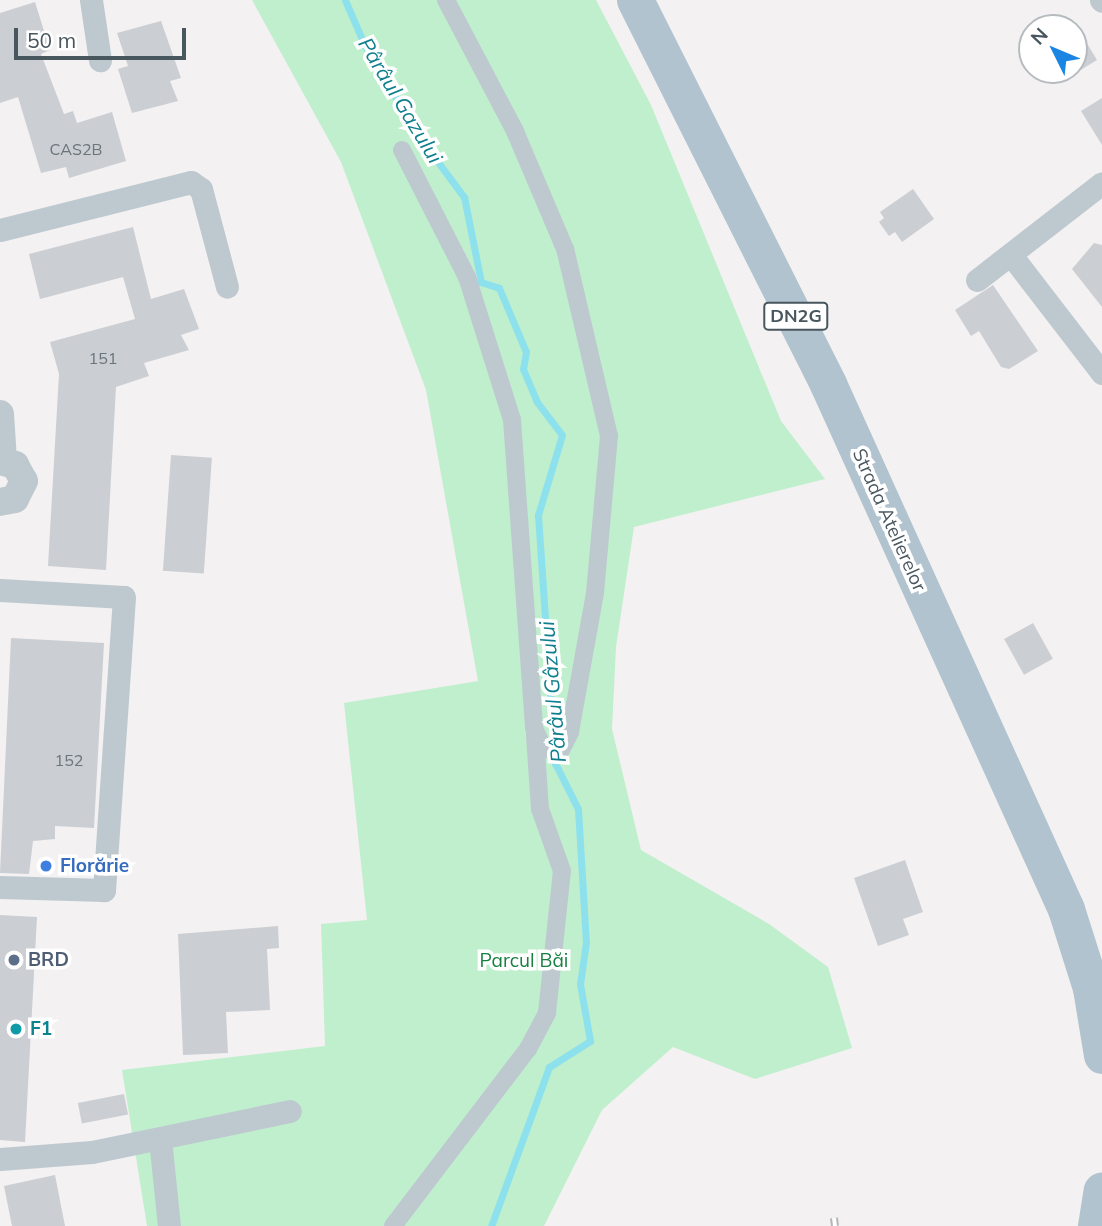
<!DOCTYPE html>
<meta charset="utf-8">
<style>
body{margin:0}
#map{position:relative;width:1102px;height:1226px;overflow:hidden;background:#f3f1f1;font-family:Mulish,sans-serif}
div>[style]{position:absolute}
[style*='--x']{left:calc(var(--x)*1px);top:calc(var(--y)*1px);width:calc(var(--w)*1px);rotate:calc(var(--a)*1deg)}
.green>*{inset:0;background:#c0efce}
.stream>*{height:7px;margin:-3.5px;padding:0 3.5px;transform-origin:3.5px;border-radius:3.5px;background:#8de1ec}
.building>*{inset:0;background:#cbced3;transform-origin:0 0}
.pedestrian>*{height:18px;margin:-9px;padding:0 9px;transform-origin:9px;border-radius:9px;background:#bec9cf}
.minor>*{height:23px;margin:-11.5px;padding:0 11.5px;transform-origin:11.5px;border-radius:11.5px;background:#bec9cf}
.tertiary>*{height:28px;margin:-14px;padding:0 14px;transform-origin:14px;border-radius:14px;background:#bec9cf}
.primary>*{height:37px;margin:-18.5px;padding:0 18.5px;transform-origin:18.5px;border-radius:18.5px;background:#b1c3cf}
.rail>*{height:8px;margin-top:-4px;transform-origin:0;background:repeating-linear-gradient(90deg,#fff 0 16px,#b3b7bb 0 32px);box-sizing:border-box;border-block:2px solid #b3b7bb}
.dots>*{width:19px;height:19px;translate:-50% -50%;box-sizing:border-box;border:4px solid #fff;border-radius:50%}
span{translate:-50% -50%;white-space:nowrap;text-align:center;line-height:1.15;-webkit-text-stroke:7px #fff;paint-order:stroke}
.number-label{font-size:16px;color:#69747b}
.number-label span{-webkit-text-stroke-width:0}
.shield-label span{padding:2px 5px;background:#fff;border:2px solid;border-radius:5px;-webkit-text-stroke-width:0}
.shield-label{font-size:18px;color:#48565e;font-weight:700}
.street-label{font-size:19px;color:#48565e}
.shop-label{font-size:19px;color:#366cbe;font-weight:700}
.left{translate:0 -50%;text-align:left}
.service-label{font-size:19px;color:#4e5e75;font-weight:700}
.park-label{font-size:19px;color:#188142}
.culture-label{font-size:19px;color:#0d838f;font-weight:700}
.water-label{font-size:21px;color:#0e7f8d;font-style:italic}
.north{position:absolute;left:1018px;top:14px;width:70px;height:70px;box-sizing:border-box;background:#fff;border:2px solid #b6bbbf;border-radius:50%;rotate:313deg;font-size:19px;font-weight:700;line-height:28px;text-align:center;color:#48565e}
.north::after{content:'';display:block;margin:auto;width:24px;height:32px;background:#1a85e3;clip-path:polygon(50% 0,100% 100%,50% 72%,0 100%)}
.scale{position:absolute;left:14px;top:28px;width:172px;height:32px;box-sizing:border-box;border:4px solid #48565e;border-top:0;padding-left:9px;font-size:21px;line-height:24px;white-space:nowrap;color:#48565e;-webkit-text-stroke:5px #fff;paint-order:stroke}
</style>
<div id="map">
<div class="green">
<i style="clip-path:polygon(252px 0,596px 0,651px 105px,781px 421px,825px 479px,634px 527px,616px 647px,612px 729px,641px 850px,769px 924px,828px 967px,852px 1048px,755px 1079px,673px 1047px,602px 1110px,544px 1226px,147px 1226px,122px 1070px,325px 1046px,321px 924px,367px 920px,344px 703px,478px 681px,426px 390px,341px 162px)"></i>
</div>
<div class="stream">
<i style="--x:345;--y:0;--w:50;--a:66.5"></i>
<i style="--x:365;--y:46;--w:102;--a:59.4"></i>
<i style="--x:417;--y:134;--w:79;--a:53.3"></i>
<i style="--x:464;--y:197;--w:87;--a:78.7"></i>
<i style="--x:481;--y:282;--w:19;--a:18"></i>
<i style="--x:499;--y:288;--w:69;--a:67.1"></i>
<i style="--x:526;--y:352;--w:17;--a:100"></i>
<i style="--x:523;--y:369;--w:36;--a:67"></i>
<i style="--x:537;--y:402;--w:41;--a:52.9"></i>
<i style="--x:562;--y:435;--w:84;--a:106.7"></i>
<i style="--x:538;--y:515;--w:249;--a:86.1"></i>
<i style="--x:555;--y:763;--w:51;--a:63.4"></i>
<i style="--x:578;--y:809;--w:133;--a:86.6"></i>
<i style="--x:586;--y:942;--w:42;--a:98.1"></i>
<i style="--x:580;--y:984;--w:58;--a:80"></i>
<i style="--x:590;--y:1041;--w:49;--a:147.6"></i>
<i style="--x:549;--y:1067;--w:169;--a:110"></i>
</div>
<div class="building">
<i style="clip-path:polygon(35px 2px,50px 50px,41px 54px,64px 114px,73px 111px,77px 123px,112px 112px,126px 161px,69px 178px,66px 167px,41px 173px,18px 97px,0 103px,0 13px)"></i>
<i style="clip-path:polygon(161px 21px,181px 78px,170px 81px,178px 101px,132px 113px,118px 69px,128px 66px,117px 33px)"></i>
<i style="clip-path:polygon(1074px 22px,1097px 60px,1074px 74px)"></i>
<i style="clip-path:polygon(1102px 98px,1102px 145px,1081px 111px)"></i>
<i style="clip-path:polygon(913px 189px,934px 219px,902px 242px,895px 232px,889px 236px,879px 222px,884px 218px,880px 212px)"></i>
<i style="clip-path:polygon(133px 227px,151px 299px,184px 289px,199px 329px,181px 335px,189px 350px,144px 363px,149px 376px,116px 387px,106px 570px,48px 566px,59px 374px,50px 342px,135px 319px,123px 277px,40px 299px,29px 254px)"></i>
<i style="clip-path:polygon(1094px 243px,1102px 245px,1102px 307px,1072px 269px)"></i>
<i style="clip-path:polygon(993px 285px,1038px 351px,1009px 369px,1001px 367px,979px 331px,971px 336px,955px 310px)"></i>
<i style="left:171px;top:455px;width:41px;height:116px;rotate:4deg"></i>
<i style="left:1033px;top:623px;width:41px;height:33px;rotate:61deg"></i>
<i style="clip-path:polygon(11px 638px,104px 643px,94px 828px,55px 826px,55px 839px,33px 841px,29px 874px,0 873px)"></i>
<i style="clip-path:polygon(905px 860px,923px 912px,903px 919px,909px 935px,878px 946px,854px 878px)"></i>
<i style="clip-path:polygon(0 915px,37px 917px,25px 1142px,0 1140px)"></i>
<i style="clip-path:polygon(278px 926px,279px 948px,267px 949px,270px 1010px,226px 1012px,228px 1053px,183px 1055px,178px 934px)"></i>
<i style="left:124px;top:1094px;width:21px;height:47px;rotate:79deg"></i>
<i style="clip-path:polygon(55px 1175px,65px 1226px,12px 1226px,4px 1186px)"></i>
</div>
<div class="pedestrian">
<i style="--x:402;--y:150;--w:143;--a:62.9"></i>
<i style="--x:467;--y:277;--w:150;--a:72.5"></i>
<i style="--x:512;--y:420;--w:309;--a:85.9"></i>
<i style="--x:534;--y:728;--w:21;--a:65"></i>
<i style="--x:543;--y:747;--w:17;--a:24"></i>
<i style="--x:559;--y:754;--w:25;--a:-63"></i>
<i style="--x:570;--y:732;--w:141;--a:-79.8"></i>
<i style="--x:595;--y:593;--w:158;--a:-84.9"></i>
<i style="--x:609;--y:436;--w:192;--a:-103.2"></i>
<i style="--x:565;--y:249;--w:128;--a:-113"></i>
<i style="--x:515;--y:131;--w:148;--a:-117.8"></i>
<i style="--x:393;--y:1226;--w:223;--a:-52.7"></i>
<i style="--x:528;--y:1049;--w:41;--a:-62.2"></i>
<i style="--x:547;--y:1013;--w:143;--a:-84"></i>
<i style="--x:562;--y:871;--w:66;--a:-109.5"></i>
<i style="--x:540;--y:809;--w:74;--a:-93.9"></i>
</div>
<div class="minor">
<i style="--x:91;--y:0;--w:61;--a:81.5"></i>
<i style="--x:1101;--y:0;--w:1;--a:45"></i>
<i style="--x:0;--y:230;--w:197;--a:-14.1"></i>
<i style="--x:191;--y:182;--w:12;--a:35"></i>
<i style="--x:201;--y:189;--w:101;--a:75.1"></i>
<i style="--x:1011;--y:255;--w:149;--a:52.4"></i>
<i style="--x:977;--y:280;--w:158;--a:-37.8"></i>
<i style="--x:0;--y:590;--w:124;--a:3.2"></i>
<i style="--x:124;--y:597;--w:294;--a:93.9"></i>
<i style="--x:104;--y:890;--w:104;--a:-178.3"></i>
<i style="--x:160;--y:1139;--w:87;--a:84.1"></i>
<i style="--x:0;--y:1159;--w:92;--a:-4.4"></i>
<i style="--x:92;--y:1152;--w:202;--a:-11.7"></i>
</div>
<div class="tertiary">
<i style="--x:0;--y:414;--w:47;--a:86.3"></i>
<i style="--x:0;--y:461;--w:16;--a:15"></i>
<i style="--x:15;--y:465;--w:18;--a:61"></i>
<i style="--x:24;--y:481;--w:20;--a:117"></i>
<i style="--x:15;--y:499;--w:15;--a:169"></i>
</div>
<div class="primary">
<i style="--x:635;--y:0;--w:430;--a:63.3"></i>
<i style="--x:828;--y:384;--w:576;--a:65.61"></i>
<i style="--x:1066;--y:909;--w:83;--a:72.4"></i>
<i style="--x:1091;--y:988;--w:68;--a:80.7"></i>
<i style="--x:1096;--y:1226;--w:36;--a:-81"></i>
</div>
<div class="rail">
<i style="--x:834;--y:1218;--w:8;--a:83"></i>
</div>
<div class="dots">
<i style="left:46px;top:866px;background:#3f7fe0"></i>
<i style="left:14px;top:960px;background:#5c6f8a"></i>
<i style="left:16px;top:1029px;background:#0f9aa8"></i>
</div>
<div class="number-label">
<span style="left:76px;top:149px">CAS2B</span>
<span style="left:103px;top:358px">151</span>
<span style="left:69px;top:760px">152</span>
</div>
<div class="shield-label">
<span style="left:796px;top:316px">DN2G</span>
</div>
<div class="street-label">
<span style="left:889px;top:520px;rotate:66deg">Strada Atelierelor</span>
</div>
<div class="shop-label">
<span class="left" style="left:60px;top:866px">Florărie</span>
</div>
<div class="service-label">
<span class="left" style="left:28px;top:960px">BRD</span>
</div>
<div class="park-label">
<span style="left:524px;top:961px">Parcul Băi</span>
</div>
<div class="culture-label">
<span class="left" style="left:30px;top:1029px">F1</span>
</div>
<div class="water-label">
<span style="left:401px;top:100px;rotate:59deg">Pârâul Gazului</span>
<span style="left:552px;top:692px;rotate:-95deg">Pârâul Gâzului</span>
</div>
<div class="north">N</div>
<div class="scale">50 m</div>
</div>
